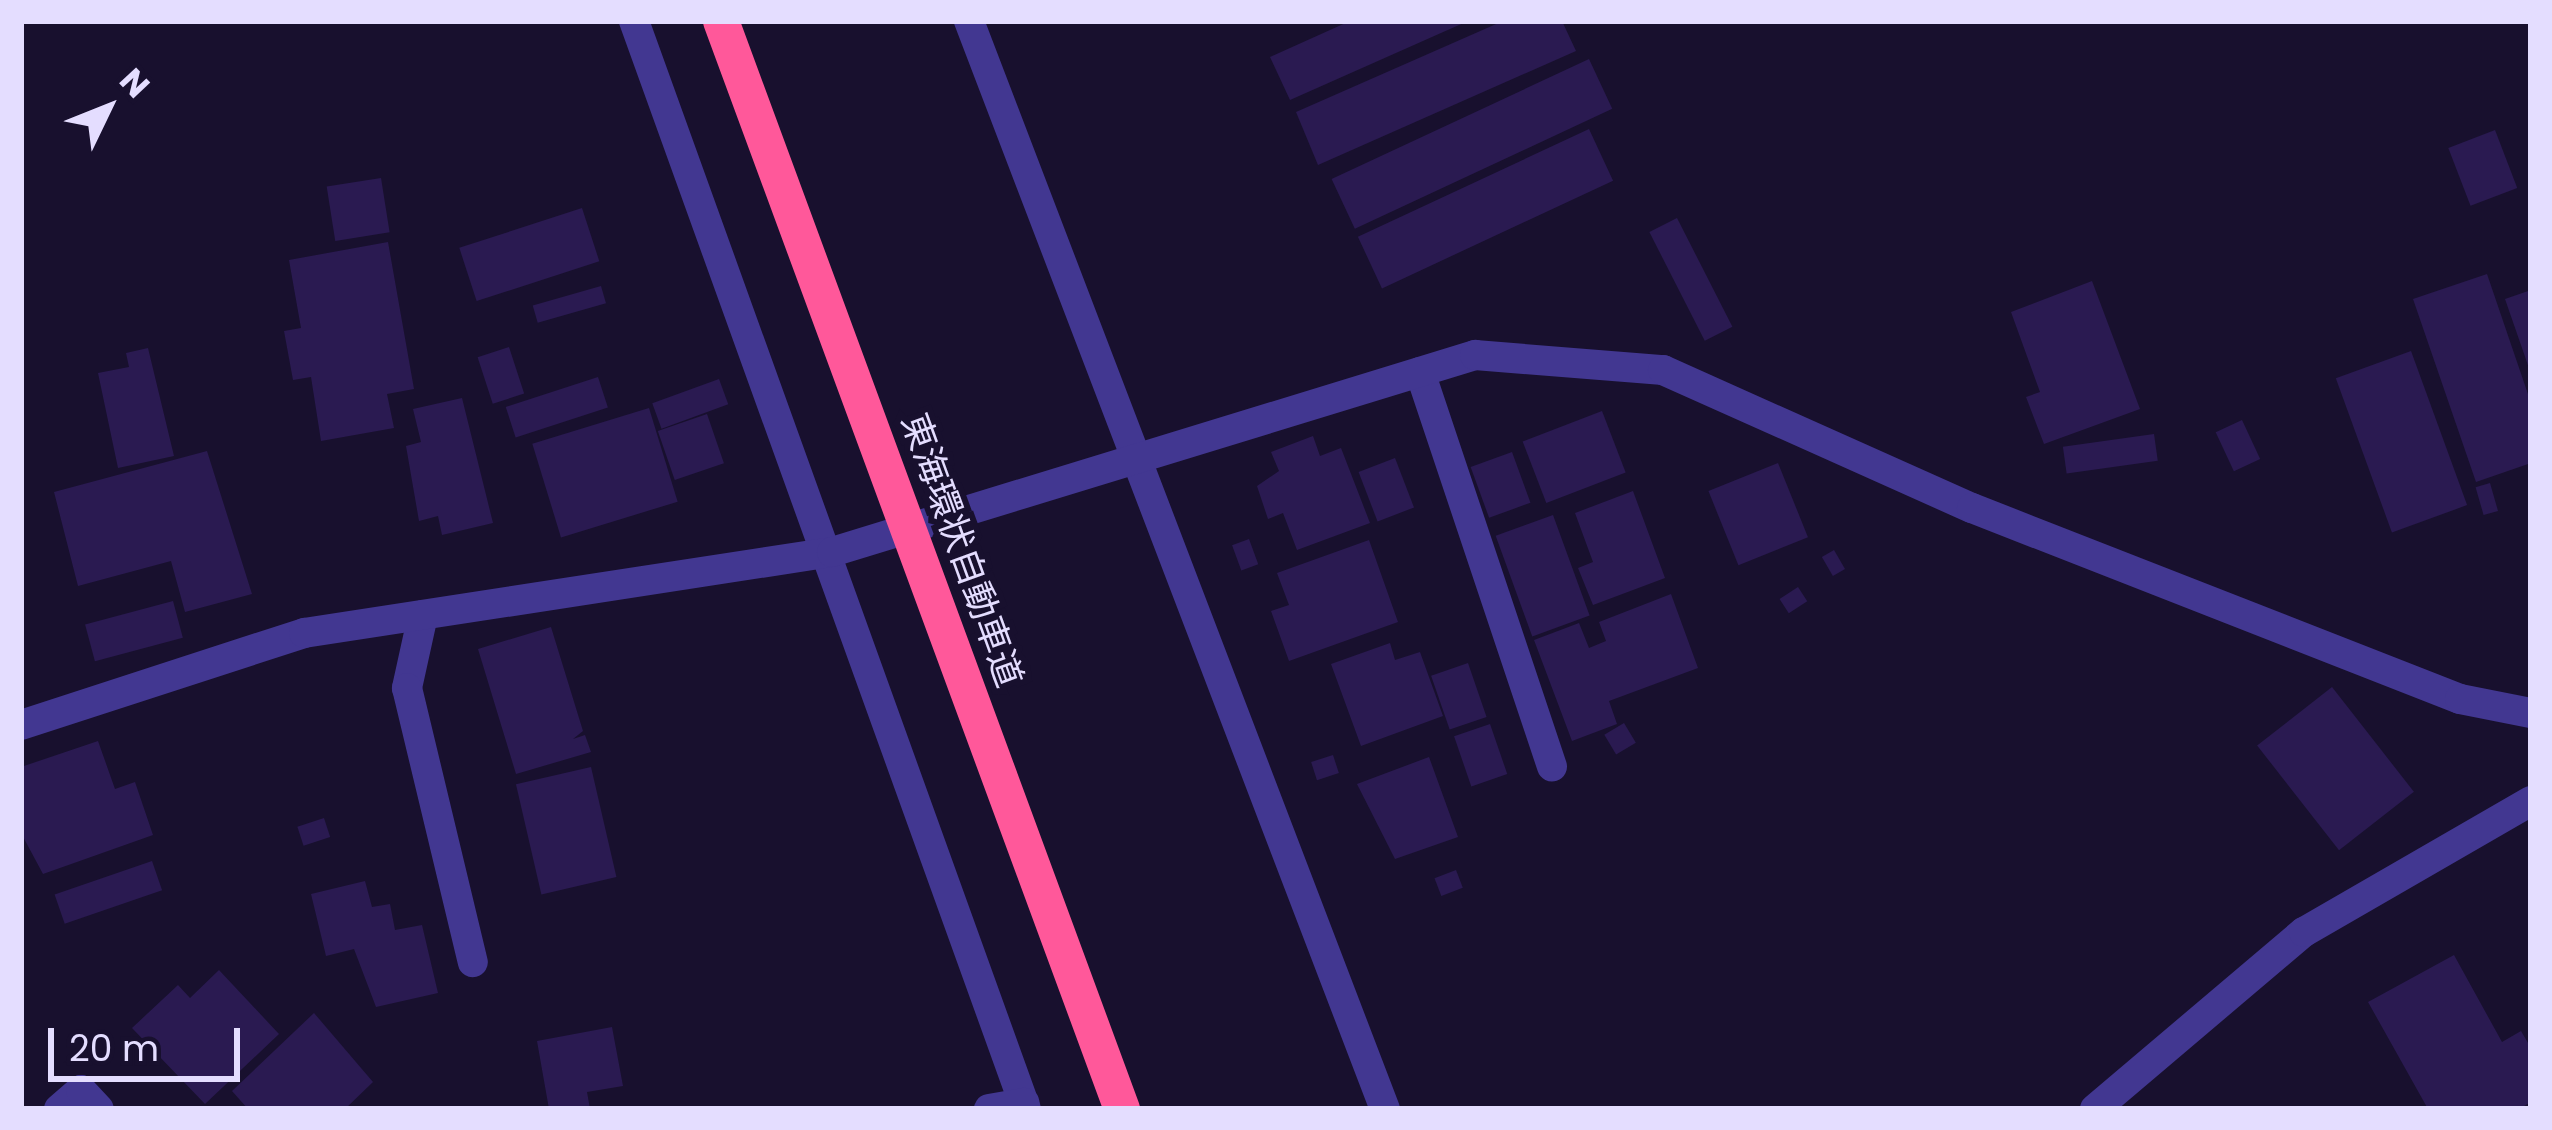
<!DOCTYPE html>
<meta charset="utf-8">
<style>
body{margin:0}
#map{position:relative;width:2552px;height:1130px;overflow:hidden;background:#18102e;font-family:Poppins,"Noto Sans JP",sans-serif}
div>[style]{position:absolute}
[style*='--x']{left:calc(var(--x)*1px);top:calc(var(--y)*1px);width:calc(var(--w)*1px);rotate:calc(var(--a)*1deg)}
.building>*{inset:0;background:#2a1a51;transform-origin:0 0}
.service>*{height:30px;margin:-15px;padding:0 15px;transform-origin:15px;border-radius:15px;background:#423791}
.minor>*{height:30px;margin:-15px;padding:0 15px;transform-origin:15px;border-radius:15px;background:#423791}
.motorway>*{height:36px;margin:-18px;padding:0 18px;transform-origin:18px;border-radius:18px;background:#ff589a}
span{translate:-50% -50%;white-space:nowrap;text-align:center;line-height:1.15;-webkit-text-stroke:12px #18102e;paint-order:stroke}
.street-label{font-size:36px;color:#e4ddff}
.frame{position:absolute;inset:0;border:24px solid #e4ddff;pointer-events:none}
.north{position:absolute;left:48px;top:48px;width:120px;height:120px;-webkit-text-stroke:9px #18102e;paint-order:stroke;rotate:47deg;font-size:33px;font-weight:700;line-height:48px;text-align:center;color:#e4ddff}
.north::after{content:'';display:block;margin:auto;width:42px;height:54px;background:#e4ddff;clip-path:polygon(50% 0,100% 100%,50% 72%,0 100%)}
.scale{position:absolute;left:48px;top:1028px;width:192px;height:54px;box-sizing:border-box;border:6px solid #e4ddff;border-top:0;padding-left:15px;font-size:36px;line-height:42px;white-space:nowrap;color:#e4ddff;-webkit-text-stroke:9px #18102e;paint-order:stroke}
</style>
<div id="map">
<div class="building">
<i style="clip-path:polygon(1350px 21px,1468px 21px,1290px 100px,1270px 57px)"></i>
<i style="clip-path:polygon(1503px 21px,1562px 21px,1576px 51px,1318px 165px,1296px 112px)"></i>
<i style="left:1589px;top:59px;width:55px;height:284px;rotate:65deg"></i>
<i style="left:1589px;top:129px;width:57px;height:255px;rotate:65deg"></i>
<i style="left:2495px;top:130px;width:62px;height:50px;rotate:69deg"></i>
<i style="left:381px;top:178px;width:55px;height:55px;rotate:81deg"></i>
<i style="left:582px;top:208px;width:56px;height:129px;rotate:72deg"></i>
<i style="left:1677px;top:218px;width:122px;height:31px;rotate:63deg"></i>
<i style="clip-path:polygon(388px 242px,414px 389px,387px 394px,394px 428px,321px 441px,311px 377px,293px 380px,284px 331px,301px 328px,289px 260px)"></i>
<i style="clip-path:polygon(2487px 274px,2531px 403px,2531px 463px,2476px 482px,2413px 299px)"></i>
<i style="clip-path:polygon(2092px 281px,2140px 409px,2044px 444px,2026px 397px,2040px 392px,2011px 312px)"></i>
<i style="left:601px;top:286px;width:18px;height:71px;rotate:74deg"></i>
<i style="clip-path:polygon(2531px 290px,2531px 371px,2530px 371px,2505px 299px)"></i>
<i style="left:509px;top:347px;width:49px;height:33px;rotate:72deg"></i>
<i style="clip-path:polygon(148px 348px,174px 456px,118px 468px,98px 373px,129px 367px,126px 353px)"></i>
<i style="left:2411px;top:351px;width:164px;height:80px;rotate:70deg"></i>
<i style="left:598px;top:377px;width:32px;height:97px;rotate:72deg"></i>
<i style="left:719px;top:379px;width:27px;height:71px;rotate:70deg"></i>
<i style="clip-path:polygon(462px 398px,493px 523px,442px 535px,438px 516px,419px 521px,406px 446px,421px 442px,413px 409px)"></i>
<i style="left:649px;top:408px;width:98px;height:122px;rotate:73deg"></i>
<i style="left:1602px;top:411px;width:66px;height:85px;rotate:69deg"></i>
<i style="left:707px;top:414px;width:52px;height:52px;rotate:71deg"></i>
<i style="left:2242px;top:420px;width:43px;height:29px;rotate:65deg"></i>
<i style="left:2154px;top:434px;width:27px;height:92px;rotate:82deg"></i>
<i style="clip-path:polygon(1313px 436px,1320px 456px,1341px 448px,1370px 523px,1297px 550px,1283px 513px,1268px 519px,1257px 486px,1279px 471px,1271px 452px)"></i>
<i style="clip-path:polygon(207px 451px,252px 594px,185px 612px,171px 561px,78px 586px,54px 492px)"></i>
<i style="left:1512px;top:452px;width:54px;height:44px;rotate:70deg"></i>
<i style="left:1395px;top:458px;width:53px;height:39px;rotate:69deg"></i>
<i style="left:1778px;top:463px;width:80px;height:75px;rotate:68deg"></i>
<i style="left:2490px;top:483px;width:29px;height:15px;rotate:74deg"></i>
<i style="clip-path:polygon(1633px 491px,1665px 578px,1593px 605px,1578px 568px,1593px 562px,1575px 513px)"></i>
<i style="left:1553px;top:515px;width:107px;height:61px;rotate:70deg"></i>
<i style="left:1249px;top:539px;width:27px;height:18px;rotate:70deg"></i>
<i style="clip-path:polygon(1369px 540px,1398px 622px,1289px 661px,1271px 611px,1289px 605px,1277px 573px)"></i>
<i style="left:1834px;top:550px;width:22px;height:14px;rotate:60deg"></i>
<i style="left:1798px;top:587px;width:17px;height:22px;rotate:57deg"></i>
<i style="clip-path:polygon(1671px 594px,1698px 668px,1609px 701px,1617px 724px,1572px 741px,1534px 640px,1579px 623px,1589px 648px,1606px 641px,1599px 622px)"></i>
<i style="left:173px;top:601px;width:38px;height:91px;rotate:75deg"></i>
<i style="clip-path:polygon(551px 627px,583px 731px,573px 739px,585px 735px,591px 752px,516px 774px,478px 649px)"></i>
<i style="clip-path:polygon(1390px 643px,1395px 660px,1420px 652px,1443px 716px,1361px 746px,1331px 664px)"></i>
<i style="left:1468px;top:663px;width:57px;height:39px;rotate:71deg"></i>
<i style="left:2332px;top:687px;width:133px;height:95px;rotate:52deg"></i>
<i style="left:1624px;top:723px;width:23px;height:23px;rotate:59deg"></i>
<i style="left:1490px;top:724px;width:53px;height:38px;rotate:71deg"></i>
<i style="clip-path:polygon(98px 741px,115px 789px,135px 782px,153px 835px,43px 874px,21px 833px,21px 767px)"></i>
<i style="left:1333px;top:755px;width:19px;height:23px;rotate:72deg"></i>
<i style="clip-path:polygon(1429px 757px,1458px 837px,1395px 859px,1357px 784px)"></i>
<i style="left:591px;top:767px;width:113px;height:77px;rotate:77deg"></i>
<i style="left:324px;top:818px;width:20px;height:28px;rotate:72deg"></i>
<i style="left:152px;top:861px;width:31px;height:103px;rotate:71deg"></i>
<i style="left:1456px;top:870px;width:19px;height:23px;rotate:69deg"></i>
<i style="clip-path:polygon(365px 881px,372px 907px,390px 904px,395px 930px,422px 925px,438px 993px,376px 1007px,354px 949px,326px 956px,311px 894px)"></i>
<i style="clip-path:polygon(2454px 955px,2502px 1042px,2521px 1031px,2531px 1048px,2531px 1102px,2519px 1109px,2428px 1109px,2368px 1002px)"></i>
<i style="clip-path:polygon(219px 970px,279px 1034px,205px 1104px,132px 1028px,178px 985px,190px 998px)"></i>
<i style="clip-path:polygon(314px 1013px,373px 1082px,345px 1109px,248px 1109px,232px 1091px)"></i>
<i style="clip-path:polygon(612px 1027px,623px 1086px,587px 1092px,590px 1109px,549px 1109px,537px 1041px)"></i>
</div>
<div class="service">
<i style="--x:423;--y:615;--w:75;--a:102.4"></i>
<i style="--x:407;--y:688;--w:282;--a:76.5"></i>
</div>
<div class="minor">
<i style="--x:634;--y:21;--w:1156;--a:70.19"></i>
<i style="--x:969;--y:21;--w:1165;--a:69.08"></i>
<i style="--x:1420;--y:372;--w:416;--a:71.5"></i>
<i style="--x:21;--y:725;--w:298;--a:-18"></i>
<i style="--x:304;--y:633;--w:534;--a:-8.72"></i>
<i style="--x:832;--y:552;--w:673;--a:-17.03"></i>
<i style="--x:1475;--y:355;--w:189;--a:4.6"></i>
<i style="--x:1663;--y:370;--w:338;--a:24.1"></i>
<i style="--x:1972;--y:508;--w:524;--a:21.38"></i>
<i style="--x:2460;--y:699;--w:72;--a:11.2"></i>
<i style="--x:59;--y:1109;--w:29;--a:-41"></i>
<i style="--x:81;--y:1090;--w:26;--a:47"></i>
<i style="--x:989;--y:1109;--w:36;--a:-10"></i>
<i style="--x:2095;--y:1109;--w:274;--a:-40.3"></i>
<i style="--x:2304;--y:932;--w:262;--a:-30"></i>
</div>
<div class="motorway">
<i style="--x:721;--y:21;--w:1160;--a:69.77"></i>
</div>
<div class="street-label">
<span style="left:962px;top:550px;rotate:70deg">東海環状自動車道</span>
</div>
<div class="frame"></div>
<div class="north">N</div>
<div class="scale">20 m</div>
</div>
